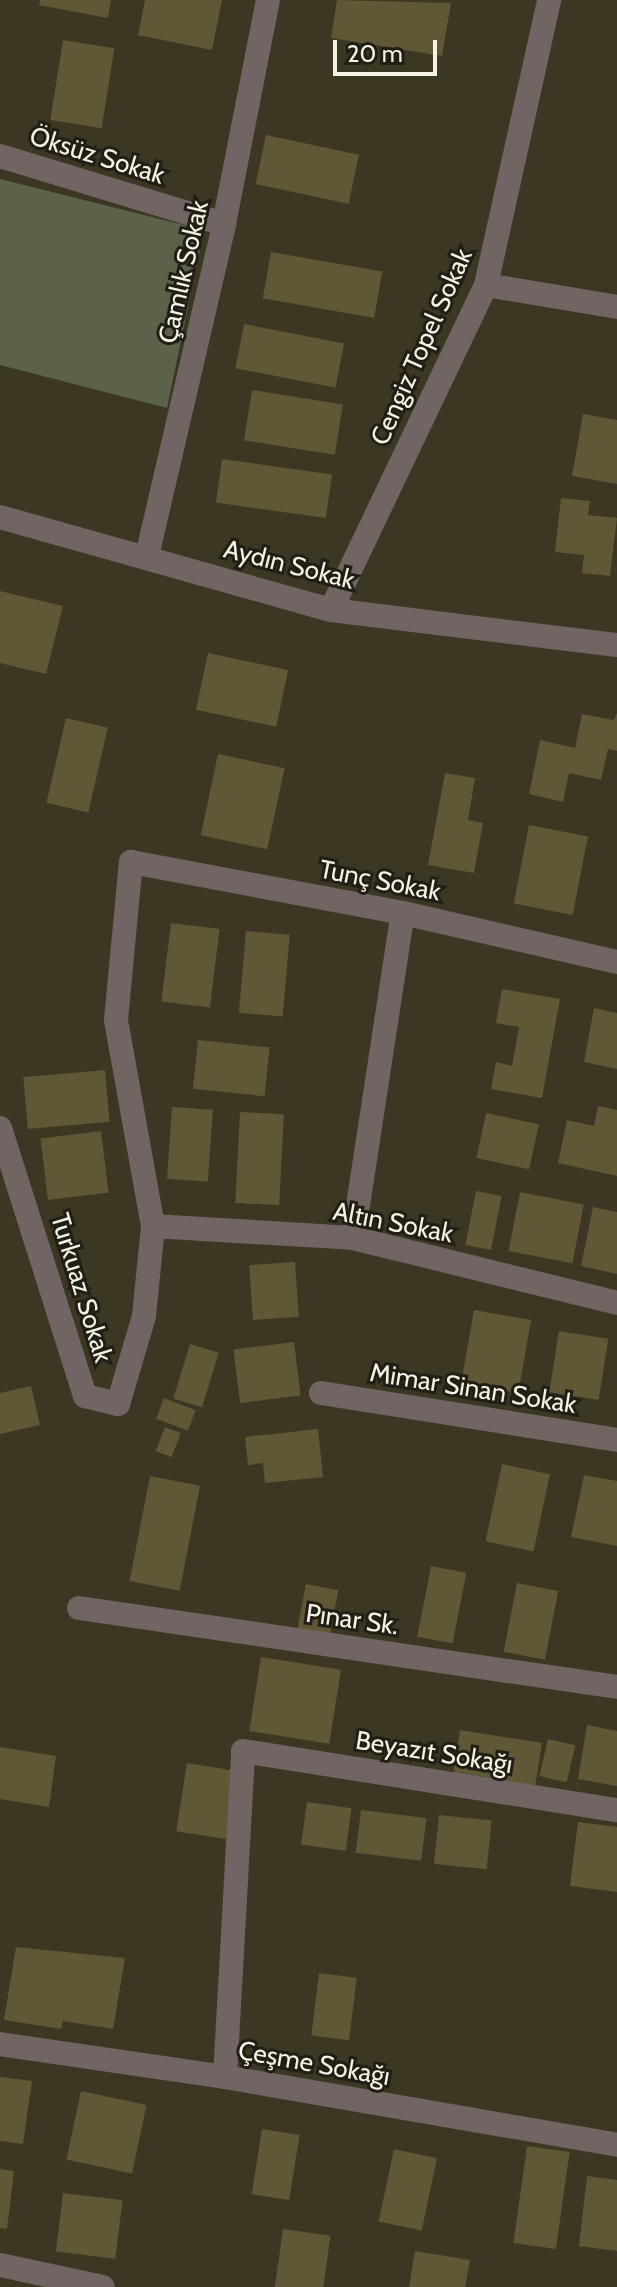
<!DOCTYPE html>
<meta charset="utf-8">
<style>
body{margin:0}
#map{position:relative;width:617px;height:2287px;overflow:hidden;background:#3c3722;font-family:Cabin,sans-serif}
div>[style]{position:absolute}
[style*='--x']{left:calc(var(--x)*1px);top:calc(var(--y)*1px);width:calc(var(--w)*1px);rotate:calc(var(--a)*1deg)}
.green>*{inset:0;background:#5c614a}
.building>*{inset:0;background:#5f5735;transform-origin:0 0}
.minor>*{height:24px;margin:-12px;padding:0 12px;transform-origin:12px;border-radius:12px;background:#716563}
span{translate:-50% -50%;white-space:nowrap;text-align:center;line-height:1.15;-webkit-text-stroke:6px #201e15;paint-order:stroke}
.street-label{font-size:26px;color:#f4f2e5}
.scale{position:absolute;left:333px;top:40px;width:104px;height:36px;box-sizing:border-box;border:4px solid #f4f2e5;border-top:0;padding-left:10px;font-size:24px;line-height:28px;white-space:nowrap;color:#f4f2e5;-webkit-text-stroke:6px #201e15;paint-order:stroke}
</style>
<div id="map">
<div class="green">
<i style="clip-path:polygon(0 179px,204px 230px,167px 408px,0 365px)"></i>
</div>
<div class="building">
<i style="clip-path:polygon(40px 0,111px 0,108px 18px,39px 5px)"></i>
<i style="clip-path:polygon(145px 0,222px 0,212px 50px,138px 35px)"></i>
<i style="clip-path:polygon(337px 0,451px 3px,442px 56px,331px 38px)"></i>
<i style="left:63px;top:40px;width:52px;height:81px;rotate:9deg"></i>
<i style="left:266px;top:135px;width:95px;height:50px;rotate:12deg"></i>
<i style="left:271px;top:252px;width:113px;height:47px;rotate:10deg"></i>
<i style="left:244px;top:324px;width:102px;height:45px;rotate:11deg"></i>
<i style="left:252px;top:390px;width:92px;height:51px;rotate:9deg"></i>
<i style="clip-path:polygon(583px 414px,617px 420px,617px 484px,572px 476px)"></i>
<i style="left:222px;top:459px;width:111px;height:44px;rotate:8deg"></i>
<i style="clip-path:polygon(561px 498px,590px 501px,588px 515px,617px 518px,610px 576px,582px 573px,584px 555px,555px 552px)"></i>
<i style="clip-path:polygon(0 591px,63px 606px,46px 674px,0 663px)"></i>
<i style="left:208px;top:653px;width:82px;height:58px;rotate:12deg"></i>
<i style="clip-path:polygon(617px 713px,617px 751px,608px 749px,601px 780px,569px 773px,563px 802px,529px 794px,540px 740px,575px 748px,582px 714px,614px 720px)"></i>
<i style="left:66px;top:718px;width:43px;height:87px;rotate:13deg"></i>
<i style="left:218px;top:754px;width:68px;height:83px;rotate:12deg"></i>
<i style="clip-path:polygon(445px 773px,475px 778px,468px 820px,483px 823px,474px 873px,428px 865px)"></i>
<i style="left:529px;top:825px;width:60px;height:80px;rotate:11deg"></i>
<i style="left:171px;top:923px;width:49px;height:79px;rotate:7deg"></i>
<i style="left:246px;top:931px;width:44px;height:82px;rotate:5deg"></i>
<i style="clip-path:polygon(502px 989px,560px 999px,542px 1098px,491px 1089px,496px 1062px,512px 1066px,519px 1027px,496px 1023px)"></i>
<i style="clip-path:polygon(594px 1008px,617px 1013px,617px 1069px,584px 1062px)"></i>
<i style="left:198px;top:1040px;width:72px;height:49px;rotate:6deg"></i>
<i style="left:105px;top:1070px;width:52px;height:82px;rotate:85deg"></i>
<i style="clip-path:polygon(598px 1106px,617px 1110px,617px 1176px,558px 1163px,567px 1120px,594px 1126px)"></i>
<i style="left:172px;top:1107px;width:41px;height:72px;rotate:4deg"></i>
<i style="left:240px;top:1112px;width:44px;height:91px;rotate:3deg"></i>
<i style="left:486px;top:1113px;width:54px;height:46px;rotate:12deg"></i>
<i style="left:101px;top:1131px;width:62px;height:61px;rotate:83deg"></i>
<i style="left:476px;top:1191px;width:26px;height:55px;rotate:11deg"></i>
<i style="left:520px;top:1192px;width:65px;height:60px;rotate:11deg"></i>
<i style="clip-path:polygon(593px 1207px,617px 1212px,617px 1274px,581px 1266px)"></i>
<i style="left:295px;top:1262px;width:55px;height:46px;rotate:86deg"></i>
<i style="left:474px;top:1310px;width:58px;height:74px;rotate:10deg"></i>
<i style="left:559px;top:1331px;width:50px;height:62px;rotate:9deg"></i>
<i style="left:294px;top:1342px;width:54px;height:61px;rotate:83deg"></i>
<i style="left:190px;top:1344px;width:30px;height:57px;rotate:17deg"></i>
<i style="clip-path:polygon(31px 1386px,40px 1425px,0 1434px,0 1393px)"></i>
<i style="left:164px;top:1398px;width:34px;height:22px;rotate:21deg"></i>
<i style="left:165px;top:1427px;width:17px;height:26px;rotate:21deg"></i>
<i style="clip-path:polygon(318px 1429px,323px 1477px,265px 1483px,263px 1463px,248px 1465px,245px 1437px)"></i>
<i style="left:502px;top:1464px;width:49px;height:79px;rotate:12deg"></i>
<i style="clip-path:polygon(584px 1475px,617px 1481px,617px 1546px,571px 1537px)"></i>
<i style="left:150px;top:1476px;width:51px;height:107px;rotate:11deg"></i>
<i style="left:431px;top:1566px;width:36px;height:72px;rotate:11deg"></i>
<i style="left:517px;top:1583px;width:42px;height:70px;rotate:11deg"></i>
<i style="left:306px;top:1584px;width:33px;height:47px;rotate:11deg"></i>
<i style="left:261px;top:1657px;width:81px;height:75px;rotate:9deg"></i>
<i style="clip-path:polygon(587px 1725px,617px 1731px,617px 1786px,578px 1779px)"></i>
<i style="left:460px;top:1730px;width:83px;height:43px;rotate:9deg"></i>
<i style="left:548px;top:1739px;width:28px;height:38px;rotate:13deg"></i>
<i style="clip-path:polygon(0 1747px,56px 1756px,49px 1807px,0 1799px)"></i>
<i style="left:187px;top:1763px;width:52px;height:69px;rotate:9deg"></i>
<i style="left:307px;top:1802px;width:45px;height:43px;rotate:8deg"></i>
<i style="left:361px;top:1810px;width:66px;height:43px;rotate:7deg"></i>
<i style="left:439px;top:1815px;width:53px;height:49px;rotate:6deg"></i>
<i style="clip-path:polygon(578px 1822px,617px 1827px,617px 1892px,570px 1886px)"></i>
<i style="clip-path:polygon(16px 1947px,125px 1958px,113px 2029px,63px 2021px,61px 2029px,4px 2020px)"></i>
<i style="left:319px;top:1973px;width:38px;height:63px;rotate:7deg"></i>
<i style="clip-path:polygon(0 2077px,32px 2081px,23px 2144px,0 2141px)"></i>
<i style="left:81px;top:2091px;width:67px;height:70px;rotate:12deg"></i>
<i style="left:262px;top:2129px;width:38px;height:66px;rotate:9deg"></i>
<i style="left:527px;top:2146px;width:43px;height:98px;rotate:8deg"></i>
<i style="left:394px;top:2149px;width:44px;height:74px;rotate:12deg"></i>
<i style="clip-path:polygon(0 2169px,14px 2171px,7px 2229px,0 2228px)"></i>
<i style="clip-path:polygon(587px 2176px,617px 2180px,617px 2251px,579px 2246px)"></i>
<i style="left:63px;top:2193px;width:60px;height:59px;rotate:7deg"></i>
<i style="left:283px;top:2229px;width:48px;height:59px;rotate:8deg"></i>
<i style="clip-path:polygon(415px 2251px,470px 2260px,465px 2287px,409px 2287px)"></i>
</div>
<div class="minor">
<i style="--x:0;--y:156;--w:234;--a:16.9"></i>
<i style="--x:486;--y:285;--w:133;--a:9.5"></i>
<i style="--x:0;--y:517;--w:344;--a:15.7"></i>
<i style="--x:331;--y:610;--w:288;--a:7"></i>
<i style="--x:147;--y:556;--w:341;--a:-76.9"></i>
<i style="--x:224;--y:224;--w:228;--a:-78.9"></i>
<i style="--x:331;--y:610;--w:360;--a:-64.5"></i>
<i style="--x:486;--y:285;--w:292;--a:-77.5"></i>
<i style="--x:0;--y:1128;--w:281;--a:72.4"></i>
<i style="--x:85;--y:1396;--w:34;--a:14"></i>
<i style="--x:118;--y:1404;--w:92;--a:-73.5"></i>
<i style="--x:144;--y:1316;--w:90;--a:-84.3"></i>
<i style="--x:153;--y:1226;--w:209;--a:-100.2"></i>
<i style="--x:116;--y:1020;--w:159;--a:-84.6"></i>
<i style="--x:131;--y:862;--w:277;--a:10.6"></i>
<i style="--x:403;--y:913;--w:220;--a:12.9"></i>
<i style="--x:153;--y:1226;--w:200;--a:3.4"></i>
<i style="--x:353;--y:1238;--w:272;--a:13.8"></i>
<i style="--x:353;--y:1238;--w:329;--a:-81.3"></i>
<i style="--x:321;--y:1393;--w:300;--a:9"></i>
<i style="--x:79;--y:1608;--w:544;--a:8.35"></i>
<i style="--x:0;--y:2044;--w:227;--a:8.3"></i>
<i style="--x:225;--y:2077;--w:398;--a:9.8"></i>
<i style="--x:225;--y:2077;--w:326;--a:-86.8"></i>
<i style="--x:243;--y:1751;--w:379;--a:9"></i>
<i style="--x:0;--y:2265;--w:105;--a:12.1"></i>
</div>
<div class="street-label">
<span style="left:97px;top:156px;rotate:17deg">Öksüz Sokak</span>
<span style="left:184px;top:272px;rotate:-77deg">Çamlık Sokak</span>
<span style="left:422px;top:347px;rotate:-66deg">Cengiz Topel Sokak</span>
<span style="left:289px;top:565px;rotate:14deg">Aydın Sokak</span>
<span style="left:380px;top:881px;rotate:11deg">Tunç Sokak</span>
<span style="left:393px;top:1223px;rotate:11deg">Altın Sokak</span>
<span style="left:81px;top:1288px;rotate:73deg">Turkuaz Sokak</span>
<span style="left:473px;top:1389px;rotate:9deg">Mimar Sinan Sokak</span>
<span style="left:352px;top:1620px;rotate:8deg">Pınar Sk.</span>
<span style="left:434px;top:1753px;rotate:9deg">Beyazıt Sokağı</span>
<span style="left:314px;top:2064px;rotate:10deg">Çeşme Sokağı</span>
</div>
<div class="scale">20 m</div>
</div>
